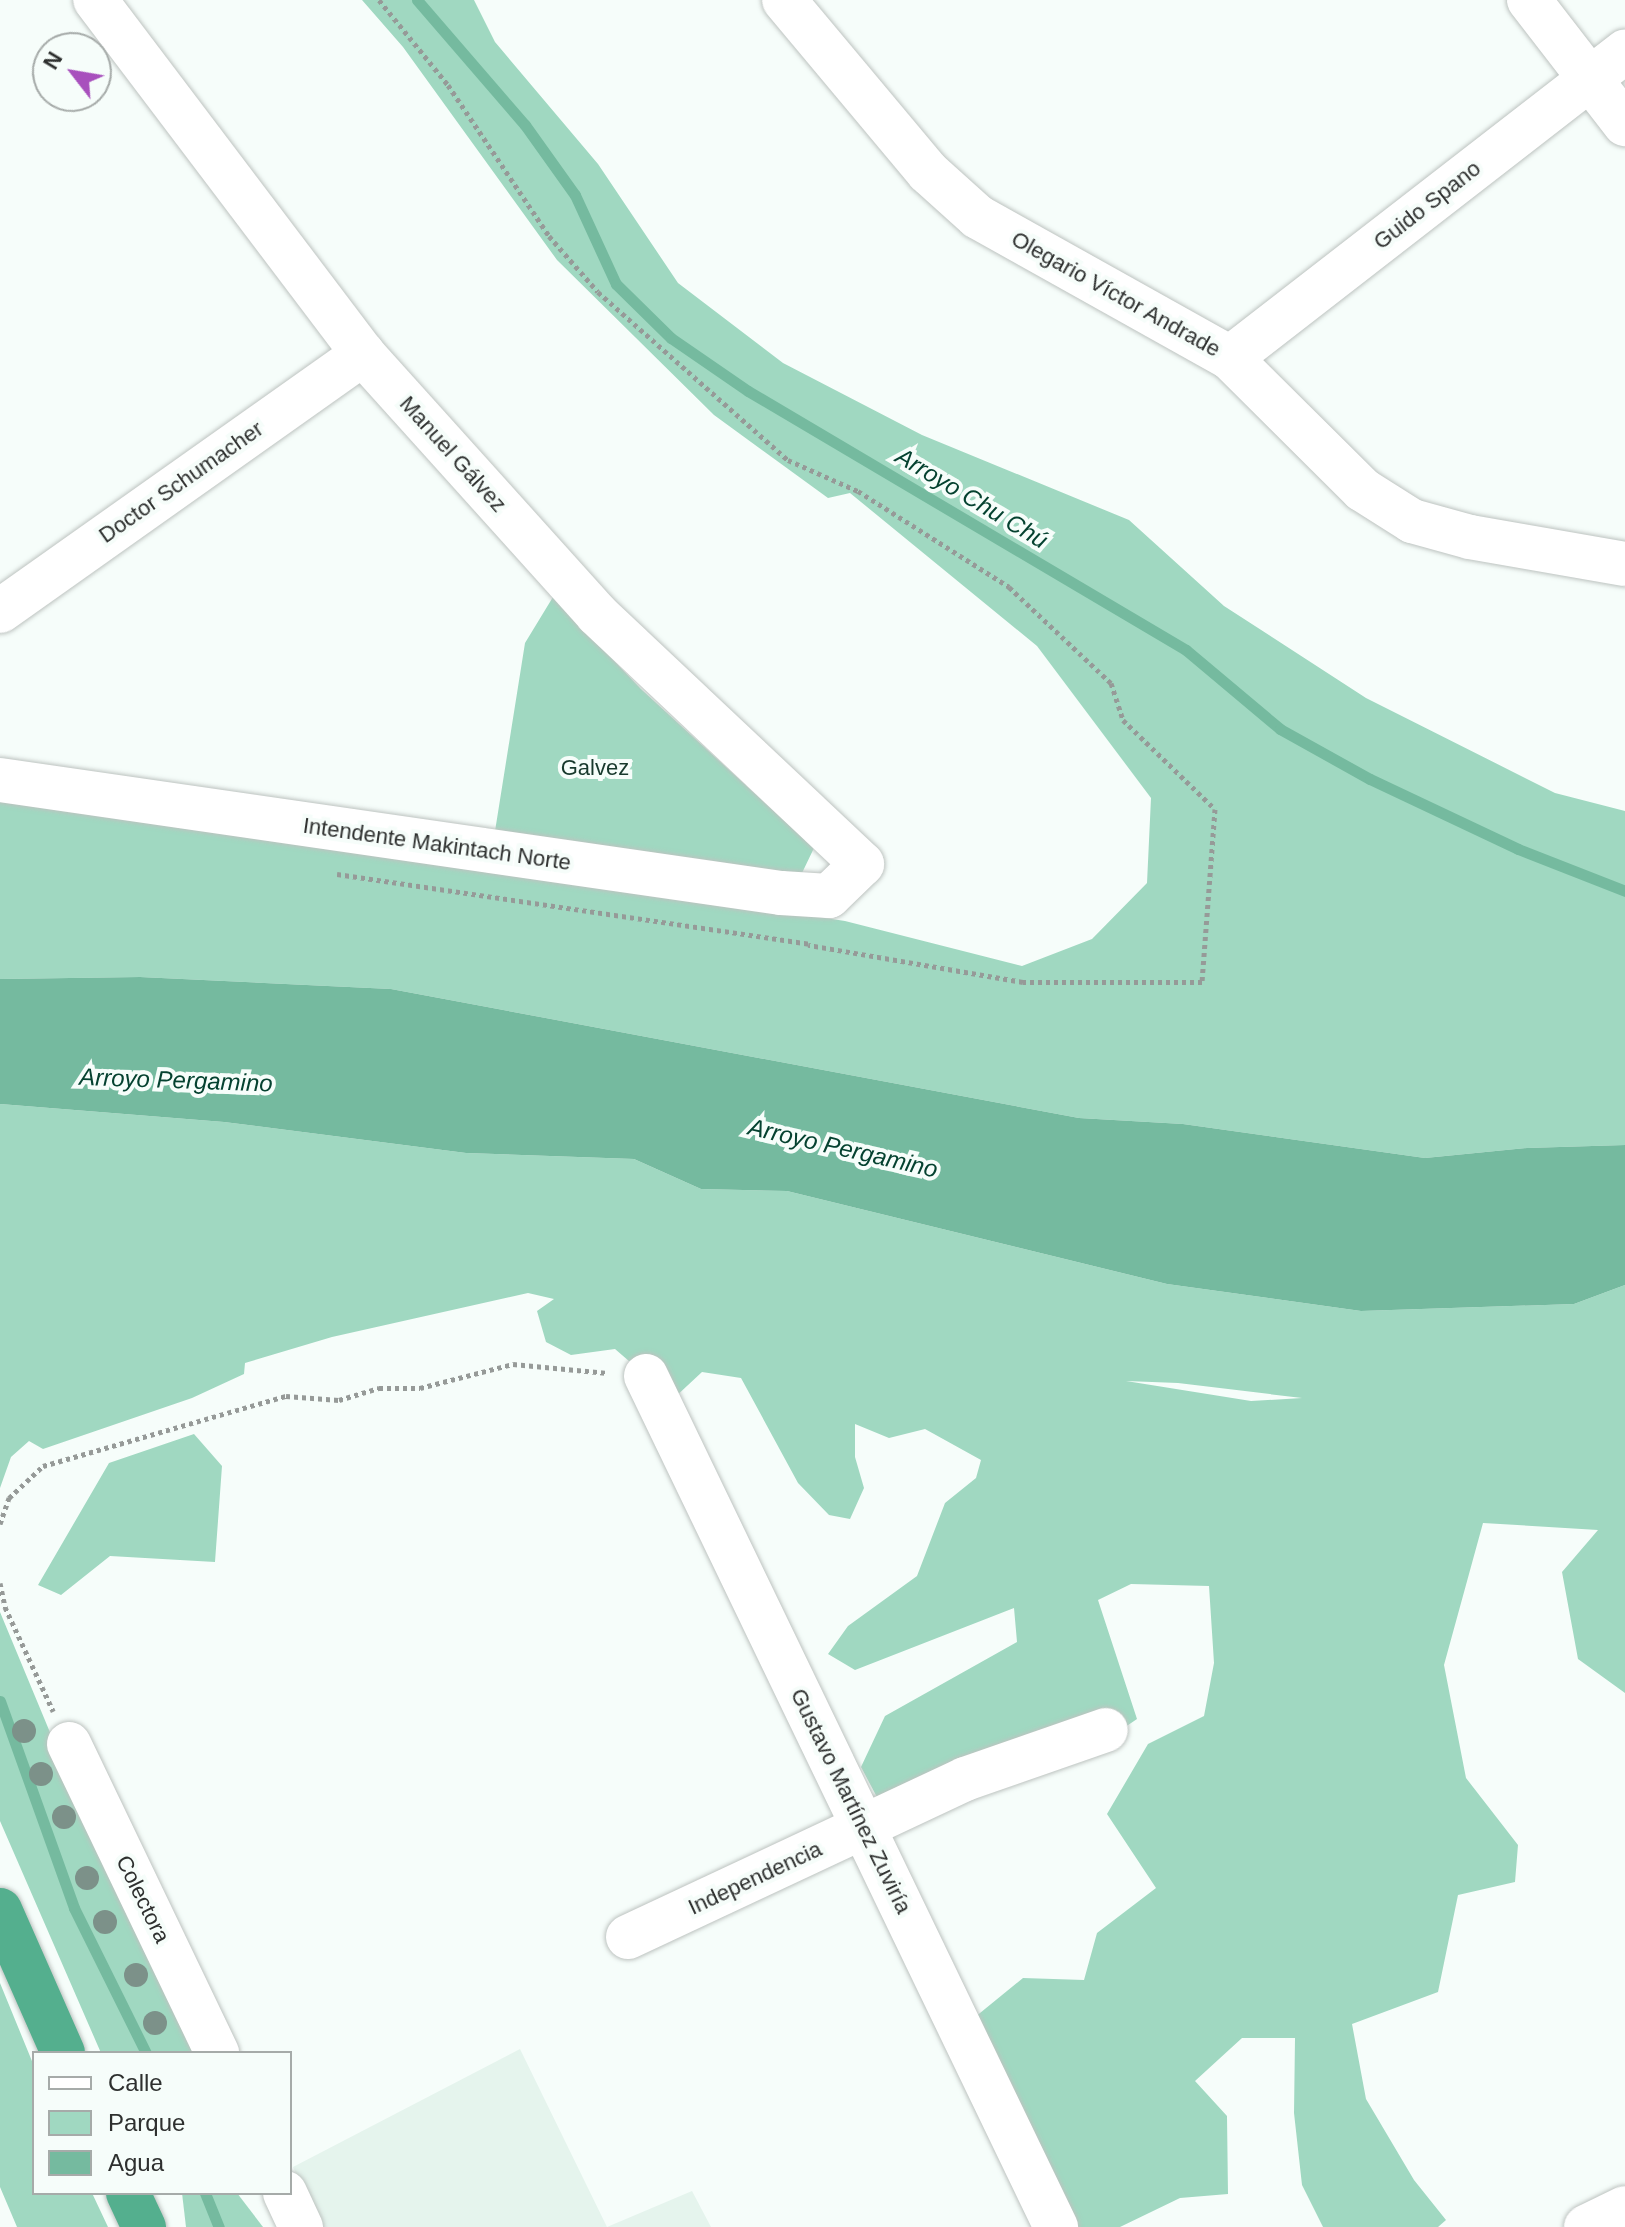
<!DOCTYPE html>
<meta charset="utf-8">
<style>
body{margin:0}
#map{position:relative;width:1625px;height:2227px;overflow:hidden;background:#f6fdfa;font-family:Helvetica,sans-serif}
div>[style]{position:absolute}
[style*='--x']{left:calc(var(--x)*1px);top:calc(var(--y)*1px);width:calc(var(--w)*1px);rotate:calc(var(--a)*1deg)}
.built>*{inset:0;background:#e5f4ed}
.green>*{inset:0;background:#a0d8c1}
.water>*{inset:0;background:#75ba9f}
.stream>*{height:11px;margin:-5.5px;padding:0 5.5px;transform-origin:5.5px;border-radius:5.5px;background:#75ba9f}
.path>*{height:5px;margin-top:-2.5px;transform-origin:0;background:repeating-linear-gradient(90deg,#969a98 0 4px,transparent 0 8px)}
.roads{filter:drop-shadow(0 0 2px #bdc3c0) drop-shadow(0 0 2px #bdc3c0)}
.minor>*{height:44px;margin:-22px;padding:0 22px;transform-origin:22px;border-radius:22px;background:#fff}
.highway>*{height:44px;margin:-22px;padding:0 22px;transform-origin:22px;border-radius:22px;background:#54af8e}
.trees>*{width:24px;height:24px;margin:-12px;border-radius:50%;background:#7c9189}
span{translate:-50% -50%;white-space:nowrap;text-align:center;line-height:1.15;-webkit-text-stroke:8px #f6fdfa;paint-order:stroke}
.street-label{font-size:22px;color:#2e302f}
.park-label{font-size:22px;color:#18392d}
.water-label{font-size:24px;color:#054230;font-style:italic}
.legend{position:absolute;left:32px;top:2051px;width:260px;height:144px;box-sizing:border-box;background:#f6fdfa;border:2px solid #a6aba9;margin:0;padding:10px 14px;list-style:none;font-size:24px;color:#2e302f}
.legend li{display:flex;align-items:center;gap:16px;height:40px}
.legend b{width:40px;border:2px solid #a6aba9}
.north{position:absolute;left:32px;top:32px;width:80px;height:80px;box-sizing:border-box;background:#f6fdfa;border:2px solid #a6aba9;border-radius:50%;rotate:301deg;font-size:22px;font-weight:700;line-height:32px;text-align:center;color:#2e302f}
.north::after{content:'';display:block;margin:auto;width:28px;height:36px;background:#a850bd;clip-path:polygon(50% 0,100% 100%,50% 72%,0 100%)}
</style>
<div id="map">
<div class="built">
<i style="clip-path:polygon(520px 2049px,607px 2227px,692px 2191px,711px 2227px,321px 2227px,293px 2167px)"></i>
</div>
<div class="green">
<i style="clip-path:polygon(362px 0,474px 0,495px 42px,598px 164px,678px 283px,783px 363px,922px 435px,1129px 520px,1224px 606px,1366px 698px,1555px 793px,1625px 811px,1625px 1145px,1527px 1148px,1425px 1158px,1183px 1124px,1079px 1118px,391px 989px,140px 977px,0 979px,0 794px,845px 921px,1022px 966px,1092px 939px,1147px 883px,1151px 798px,1037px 646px,850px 493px,828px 498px,714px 415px,557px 260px,403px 47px)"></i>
<i style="clip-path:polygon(553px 597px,641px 689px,814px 848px,802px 873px,492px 850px,525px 643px)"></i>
<i style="clip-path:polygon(evenodd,0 1104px,224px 1122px,466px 1153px,634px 1159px,701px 1189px,787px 1191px,1167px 1284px,1361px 1311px,1574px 1304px,1625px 1285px,1625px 1693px,1578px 1659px,1562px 1572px,1598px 1530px,1483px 1523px,1444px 1665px,1466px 1778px,1518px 1845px,1515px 1882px,1458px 1895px,1438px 1992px,1352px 2024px,1366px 2099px,1414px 2180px,1446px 2220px,1438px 2227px,1323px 2227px,1302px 2185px,1294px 2113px,1295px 2038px,1242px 2038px,1195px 2081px,1227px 2116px,1228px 2194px,1180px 2198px,1120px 2227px,1069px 2227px,969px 2022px,1023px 1978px,1084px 1980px,1097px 1933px,1156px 1888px,1107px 1814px,1148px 1744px,1204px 1716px,1214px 1663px,1209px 1586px,1131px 1584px,1098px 1600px,1137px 1719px,1084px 1755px,879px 1801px,861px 1767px,885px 1716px,1017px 1642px,1014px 1608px,855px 1670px,828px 1654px,848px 1626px,917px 1576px,945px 1503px,976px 1478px,981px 1460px,925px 1429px,889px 1438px,855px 1424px,855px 1457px,864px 1488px,850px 1519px,829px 1515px,798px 1483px,741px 1378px,702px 1372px,673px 1399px,615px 1349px,571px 1355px,546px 1342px,537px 1311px,554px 1299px,528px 1293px,332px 1337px,245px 1363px,244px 1374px,192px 1398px,43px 1449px,29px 1441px,11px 1457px,0 1488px,0 1104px,1126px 1381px,1178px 1383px,1302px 1398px,1251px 1401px,1126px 1381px)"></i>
<i style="clip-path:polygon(194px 1434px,222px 1466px,215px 1562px,110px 1556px,61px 1595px,38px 1585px,109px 1463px)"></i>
<i style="clip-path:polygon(0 1612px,86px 1819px,193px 2053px,101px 2053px,0 1821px)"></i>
<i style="clip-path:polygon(0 1983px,34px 2066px,34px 2193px,92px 2193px,108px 2227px,17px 2227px,0 2187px)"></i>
<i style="clip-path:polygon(182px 2193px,237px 2193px,263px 2227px,186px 2227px)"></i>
</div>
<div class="water">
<i style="clip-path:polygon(140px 977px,391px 989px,1079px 1118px,1183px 1124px,1425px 1158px,1527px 1148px,1625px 1145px,1625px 1285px,1574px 1304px,1361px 1311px,1167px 1284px,787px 1191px,701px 1189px,634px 1159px,466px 1153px,224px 1122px,0 1104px,0 979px)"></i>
</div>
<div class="stream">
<i style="--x:417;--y:0;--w:165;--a:49.2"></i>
<i style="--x:525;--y:125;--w:86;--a:54.5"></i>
<i style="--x:575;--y:195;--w:98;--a:65.3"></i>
<i style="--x:616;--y:284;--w:77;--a:44.5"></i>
<i style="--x:671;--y:338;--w:93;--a:34.5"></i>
<i style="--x:748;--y:391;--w:509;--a:30.6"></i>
<i style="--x:1186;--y:650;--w:123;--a:40"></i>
<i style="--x:1280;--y:729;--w:103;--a:29.1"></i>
<i style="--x:1370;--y:779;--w:164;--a:25.3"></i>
<i style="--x:1518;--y:849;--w:115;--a:21.4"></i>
<i style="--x:0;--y:1701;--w:220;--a:70.3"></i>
<i style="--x:74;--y:1908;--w:162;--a:63.6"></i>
<i style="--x:205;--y:2193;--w:37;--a:68"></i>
</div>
<div class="path">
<i style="--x:379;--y:0;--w:109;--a:50.9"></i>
<i style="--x:448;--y:85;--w:182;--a:56.2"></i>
<i style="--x:549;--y:236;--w:74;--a:48.8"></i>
<i style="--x:598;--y:292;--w:254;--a:41.5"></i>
<i style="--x:788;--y:460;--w:77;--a:23.9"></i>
<i style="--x:858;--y:491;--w:179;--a:32.4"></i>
<i style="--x:1009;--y:587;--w:140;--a:43.3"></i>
<i style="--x:1111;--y:683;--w:39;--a:72"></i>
<i style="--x:1123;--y:720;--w:128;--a:44.1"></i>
<i style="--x:1215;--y:809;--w:173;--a:94.3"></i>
<i style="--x:1202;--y:982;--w:179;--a:180"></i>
<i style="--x:1023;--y:982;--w:218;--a:-170.2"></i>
<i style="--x:337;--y:874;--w:477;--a:8.4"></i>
<i style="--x:0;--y:1524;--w:28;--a:-71"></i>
<i style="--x:9;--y:1498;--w:47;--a:-43.3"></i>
<i style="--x:43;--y:1466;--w:253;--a:-16.1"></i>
<i style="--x:286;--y:1396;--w:53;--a:4.3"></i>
<i style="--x:339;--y:1400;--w:42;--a:-16.7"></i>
<i style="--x:379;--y:1388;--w:41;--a:0"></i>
<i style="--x:420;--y:1388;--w:96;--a:-14.5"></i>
<i style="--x:513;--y:1364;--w:95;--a:5.4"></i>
<i style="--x:0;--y:1583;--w:25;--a:78"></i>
<i style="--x:5;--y:1607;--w:115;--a:65.2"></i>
</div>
<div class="roads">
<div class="minor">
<i style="--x:784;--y:0;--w:224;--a:50.1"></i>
<i style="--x:928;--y:172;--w:67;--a:42"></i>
<i style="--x:978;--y:217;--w:289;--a:29.2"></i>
<i style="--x:1230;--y:358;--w:187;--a:44.8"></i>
<i style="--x:1363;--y:490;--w:58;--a:32.3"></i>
<i style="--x:1412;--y:521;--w:60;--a:15.4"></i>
<i style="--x:1470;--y:537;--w:157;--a:9.9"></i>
<i style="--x:1529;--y:0;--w:157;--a:52.3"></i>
<i style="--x:1230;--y:358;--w:500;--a:-37.8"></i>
<i style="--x:0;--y:611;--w:445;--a:-35.3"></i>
<i style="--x:0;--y:780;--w:789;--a:8.23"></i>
<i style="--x:781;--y:893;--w:48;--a:3.6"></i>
<i style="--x:829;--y:896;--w:46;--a:-44.1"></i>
<i style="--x:862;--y:864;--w:364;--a:-136.7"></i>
<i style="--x:597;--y:614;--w:350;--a:-132"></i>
<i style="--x:363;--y:354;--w:444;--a:-127.1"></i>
<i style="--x:646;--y:1376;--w:945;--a:64.28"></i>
<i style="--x:69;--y:1744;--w:343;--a:64.4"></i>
<i style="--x:628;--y:1937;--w:372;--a:-25.1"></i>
<i style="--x:965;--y:1779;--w:149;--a:-19.2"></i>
<i style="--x:285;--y:2193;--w:38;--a:65"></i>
<i style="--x:1586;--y:2227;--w:43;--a:-26"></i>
</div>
<div class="highway">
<i style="--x:0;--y:1910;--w:156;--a:66.2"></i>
<i style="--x:128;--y:2193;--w:38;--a:65"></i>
</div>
</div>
<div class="trees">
<i style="left:24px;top:1731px"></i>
<i style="left:41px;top:1774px"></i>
<i style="left:64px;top:1817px"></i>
<i style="left:87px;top:1878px"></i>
<i style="left:105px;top:1922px"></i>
<i style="left:136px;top:1975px"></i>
<i style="left:155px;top:2023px"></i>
</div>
<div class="street-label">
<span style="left:1427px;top:205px;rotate:-38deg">Guido Spano</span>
<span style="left:1116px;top:294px;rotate:29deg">Olegario Víctor Andrade</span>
<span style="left:453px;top:454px;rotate:48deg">Manuel Gálvez</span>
<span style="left:181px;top:482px;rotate:-35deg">Doctor Schumacher</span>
<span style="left:437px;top:844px;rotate:8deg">Intendente Makintach Norte</span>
<span style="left:851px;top:1801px;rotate:64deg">Gustavo Martínez Zuviría</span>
<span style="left:755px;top:1878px;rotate:-25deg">Independencia</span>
<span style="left:143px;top:1899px;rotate:64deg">Colectora</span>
</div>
<div class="park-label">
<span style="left:595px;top:768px">Galvez</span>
</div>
<div class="water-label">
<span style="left:972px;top:498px;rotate:31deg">Arroyo Chu Chú</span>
<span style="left:176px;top:1080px;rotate:2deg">Arroyo Pergamino</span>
<span style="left:843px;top:1148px;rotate:13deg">Arroyo Pergamino</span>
</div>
<ul class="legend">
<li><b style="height:10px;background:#fff"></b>Calle</li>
<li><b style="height:22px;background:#a0d8c1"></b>Parque</li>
<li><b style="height:22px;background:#75ba9f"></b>Agua</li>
</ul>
<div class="north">N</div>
</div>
